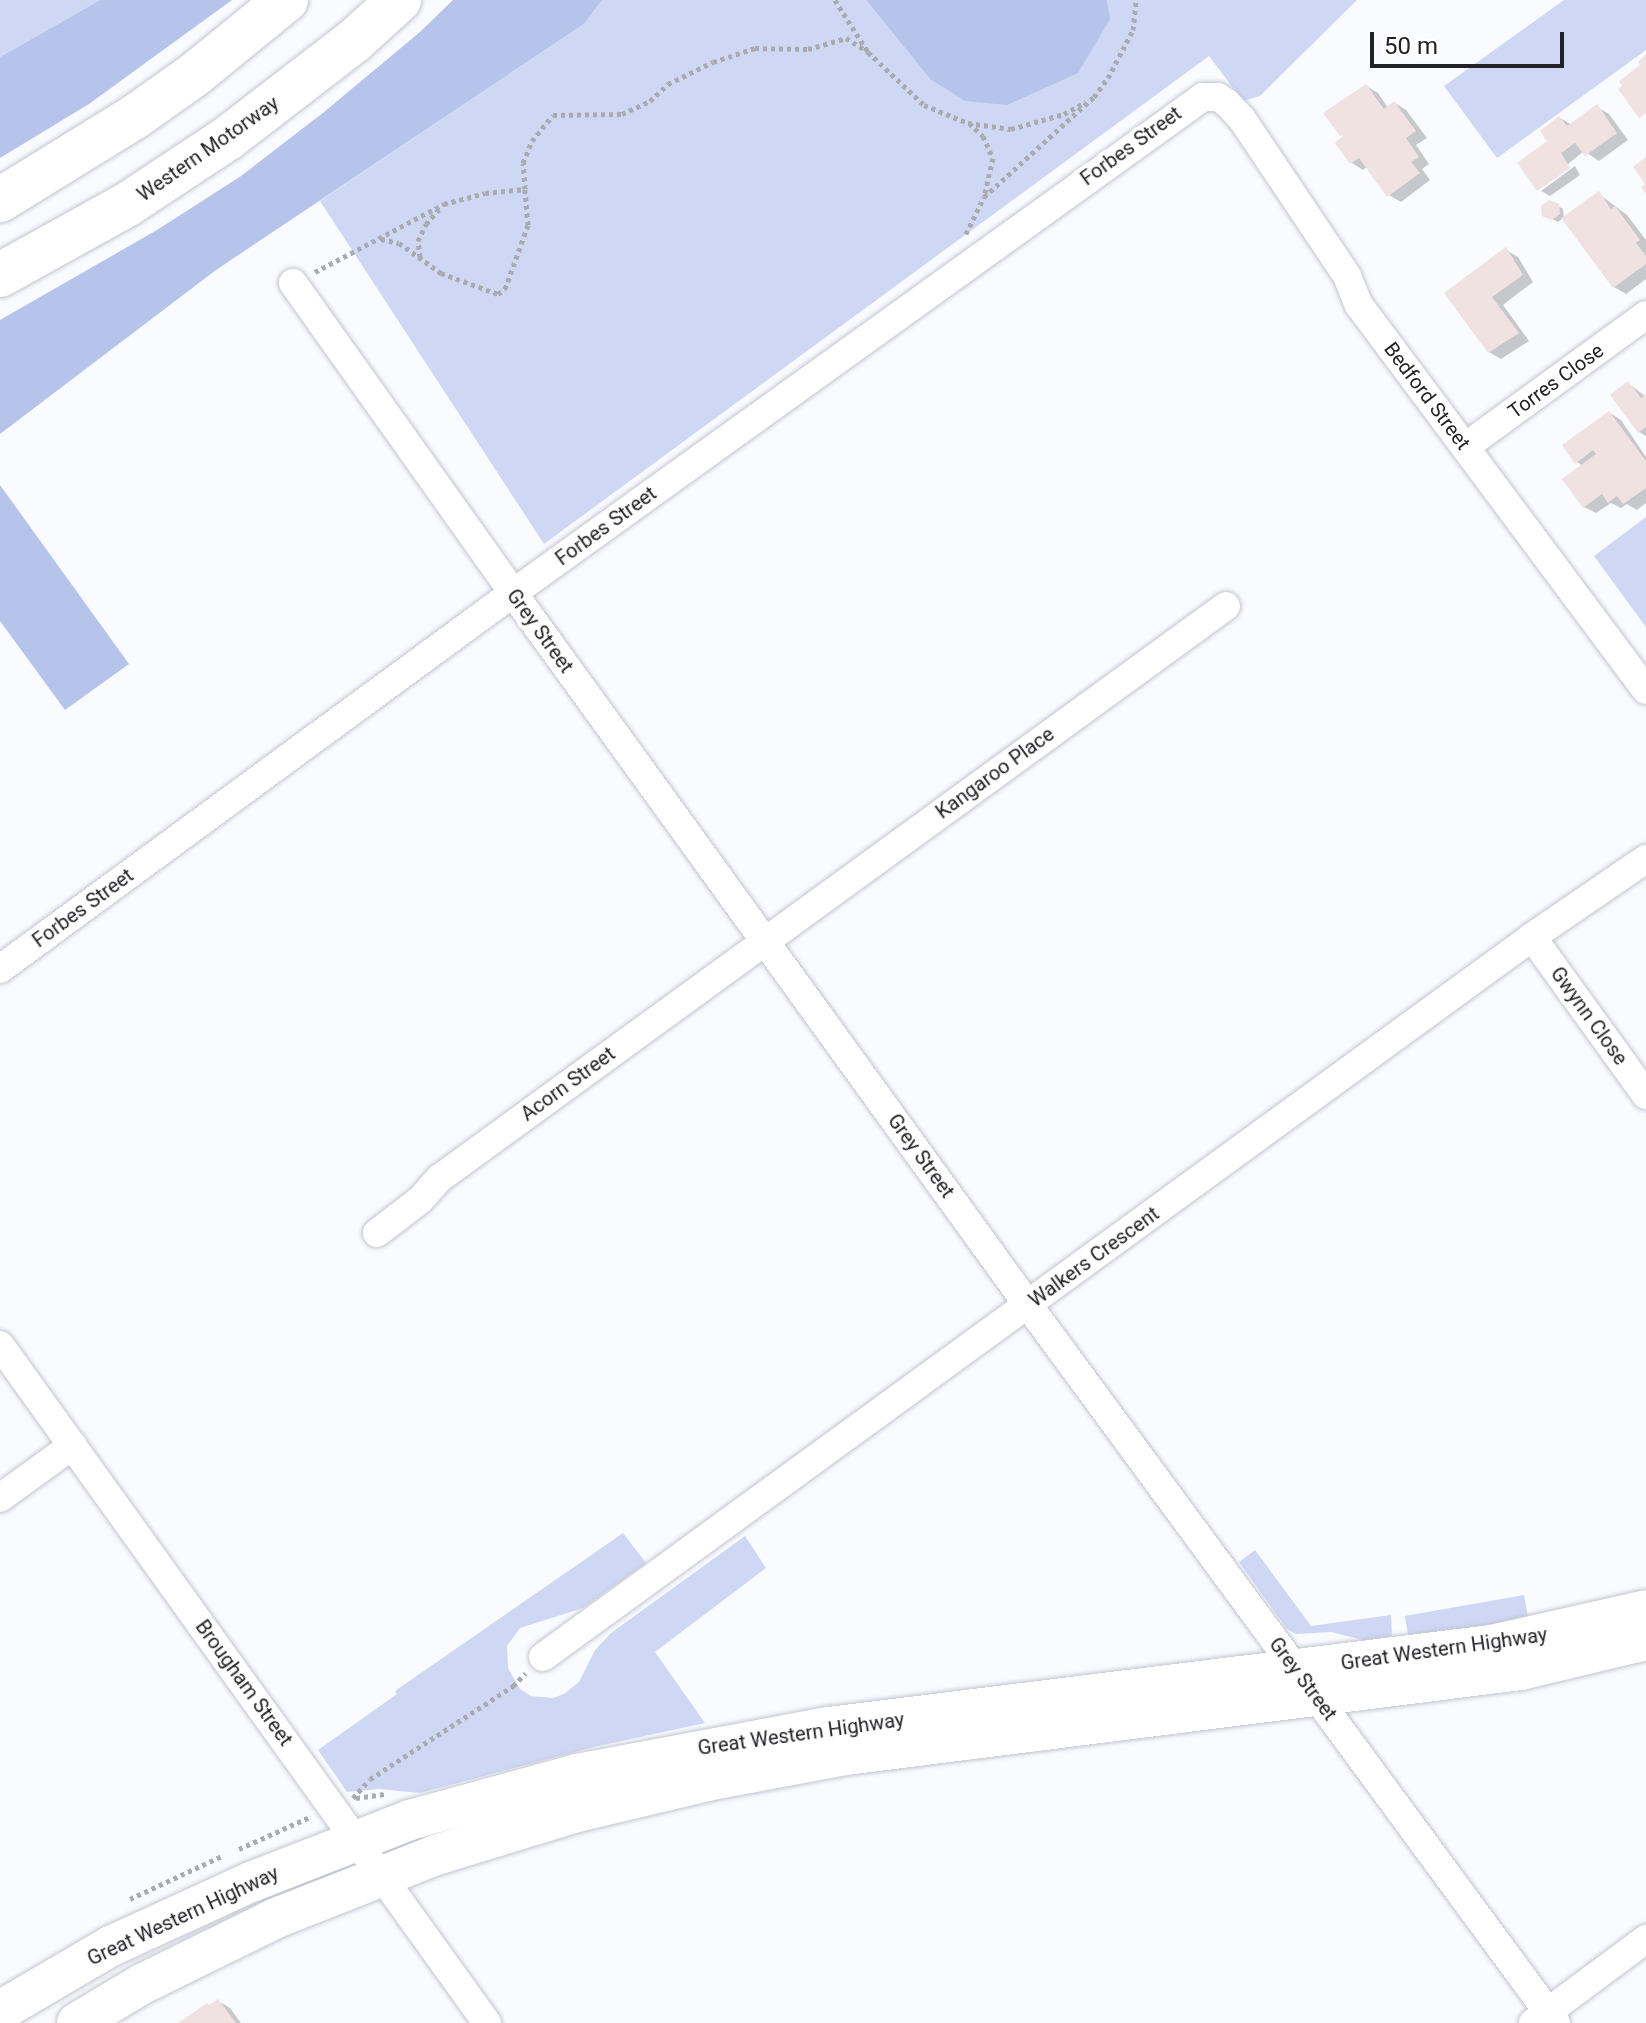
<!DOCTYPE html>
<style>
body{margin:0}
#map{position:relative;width:1646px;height:2023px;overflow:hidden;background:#f9fbff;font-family:Roboto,sans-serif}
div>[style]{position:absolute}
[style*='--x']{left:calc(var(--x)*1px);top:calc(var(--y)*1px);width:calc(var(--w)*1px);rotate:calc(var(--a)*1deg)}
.green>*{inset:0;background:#ced8f5;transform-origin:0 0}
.forest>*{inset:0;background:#b6c3eb}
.shadow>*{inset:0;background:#0003}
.building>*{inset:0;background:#efe2e1}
.path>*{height:5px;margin-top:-2.5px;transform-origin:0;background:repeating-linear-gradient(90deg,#a9abaf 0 4px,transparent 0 8px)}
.roads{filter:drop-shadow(0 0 2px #c2c5cf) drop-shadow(0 0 2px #c2c5cf)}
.street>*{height:28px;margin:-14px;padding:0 14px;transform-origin:14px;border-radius:14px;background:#fff}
.secondary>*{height:40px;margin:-20px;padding:0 20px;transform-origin:20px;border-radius:20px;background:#fff}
.highway>*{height:44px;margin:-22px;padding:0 22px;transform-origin:22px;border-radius:22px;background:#fff}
span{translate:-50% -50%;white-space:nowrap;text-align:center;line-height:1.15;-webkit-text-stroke:8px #fff;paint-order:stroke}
.street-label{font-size:20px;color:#212225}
.scale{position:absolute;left:1370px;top:32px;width:194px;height:36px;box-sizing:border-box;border:4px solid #212225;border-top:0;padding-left:10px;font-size:24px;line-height:28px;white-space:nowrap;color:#212225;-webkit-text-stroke:6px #fff;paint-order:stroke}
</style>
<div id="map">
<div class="green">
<i style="clip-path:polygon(0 0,100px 0,0 57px)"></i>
<i style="clip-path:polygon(602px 0,866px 0,930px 79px,1109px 19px,1107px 0,1357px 0,1260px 96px,1243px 101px,1209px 56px,544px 544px,320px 201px,584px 24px)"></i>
<i style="clip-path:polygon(1564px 0,1646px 0,1646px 50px,1497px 158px,1444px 86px)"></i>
<i style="clip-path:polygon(1646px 517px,1646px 627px,1594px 556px)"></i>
<i style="clip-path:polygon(623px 1533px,646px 1563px,583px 1608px,520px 1628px,507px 1646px,508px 1668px,520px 1689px,531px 1696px,553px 1698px,564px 1694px,579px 1682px,595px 1650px,611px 1633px,745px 1536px,766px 1568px,655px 1652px,705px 1723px,594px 1747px,420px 1793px,379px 1789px,347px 1792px,318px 1750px,397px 1694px,395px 1691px)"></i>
<i style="clip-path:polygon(1255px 1550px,1311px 1626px,1391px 1615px,1392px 1636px,1363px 1640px,1331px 1632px,1296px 1634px,1287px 1629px,1239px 1562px)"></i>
<i style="left:1524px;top:1595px;width:23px;height:121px;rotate:80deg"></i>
</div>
<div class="forest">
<i style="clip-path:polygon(100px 0,232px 0,89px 104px,0 158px,0 57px)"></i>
<i style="clip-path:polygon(453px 0,602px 0,584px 24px,216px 270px,0 434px,0 320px,157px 230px,241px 176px,324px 112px,420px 32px)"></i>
<i style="clip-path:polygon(866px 0,1107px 0,1110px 19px,1078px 73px,1007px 105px,965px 101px,930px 79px)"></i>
<i style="clip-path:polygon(0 485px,129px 664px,65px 710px,0 621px)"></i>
</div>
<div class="shadow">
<i style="clip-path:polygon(1366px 86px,1378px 93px,1388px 108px,1395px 103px,1406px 110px,1427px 138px,1416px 145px,1429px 164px,1422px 169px,1430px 180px,1401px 202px,1389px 195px,1368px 166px,1363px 170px,1352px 163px,1346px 137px,1341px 134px)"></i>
<i style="clip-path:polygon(1597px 107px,1609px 114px,1628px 140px,1599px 161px,1584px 151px,1538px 189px,1550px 141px,1560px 118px,1572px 125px)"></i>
<i style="clip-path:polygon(1575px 166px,1580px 175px,1550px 196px,1541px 191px)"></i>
<i style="clip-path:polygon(1599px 194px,1627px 215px,1646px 240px,1646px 279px,1626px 294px,1614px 287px,1563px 218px,1558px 222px,1550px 218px,1558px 206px,1563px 209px,1564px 218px)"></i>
<i style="clip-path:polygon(1506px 250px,1518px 257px,1533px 282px,1503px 305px,1529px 341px,1501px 359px,1489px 352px,1447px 293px)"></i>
<i style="clip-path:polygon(1628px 383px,1646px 397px,1646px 436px,1639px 432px)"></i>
<i style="clip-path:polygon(1610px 413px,1621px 420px,1646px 457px,1646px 503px,1637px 510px,1627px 504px,1621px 508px,1611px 503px,1596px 513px,1584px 507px,1583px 466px,1577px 462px)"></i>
<i style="clip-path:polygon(218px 2001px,230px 2008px,241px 2023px,182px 2023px)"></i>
</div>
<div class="building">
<i style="clip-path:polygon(1646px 54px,1646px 113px,1639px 118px,1618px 89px,1622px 86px,1619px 81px,1640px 65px,1638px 62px)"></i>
<i style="clip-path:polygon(1366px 84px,1384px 109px,1394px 101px,1416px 131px,1406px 138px,1419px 157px,1411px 162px,1420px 173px,1387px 197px,1359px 158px,1350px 164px,1335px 143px,1344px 135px,1340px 136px,1323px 113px)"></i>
<i style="clip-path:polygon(1597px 104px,1617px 133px,1585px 156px,1575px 143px,1561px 153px,1570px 168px,1537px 191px,1517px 163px,1547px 141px,1540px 131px,1559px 116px,1567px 126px)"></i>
<i style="clip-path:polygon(1646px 157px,1646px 194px,1641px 187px,1645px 184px,1633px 167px)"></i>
<i style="clip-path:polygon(1599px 191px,1611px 209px,1615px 206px,1640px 240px,1636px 243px,1646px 256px,1646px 264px,1613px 288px,1561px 218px)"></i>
<i style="clip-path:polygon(1549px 200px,1559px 204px,1560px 214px,1552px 220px,1542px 216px,1541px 206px)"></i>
<i style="clip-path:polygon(1506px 247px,1523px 275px,1492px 297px,1519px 333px,1488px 353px,1444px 293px)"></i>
<i style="clip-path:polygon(1628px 381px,1641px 398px,1646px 394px,1646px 427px,1638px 433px,1610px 395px)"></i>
<i style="clip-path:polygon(1609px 411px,1646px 461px,1646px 488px,1623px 504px,1617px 496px,1608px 503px,1602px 494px,1583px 508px,1562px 479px,1596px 454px,1593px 450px,1575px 464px,1562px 445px)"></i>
<i style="clip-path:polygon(218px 1999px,236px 2023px,178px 2023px,207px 2003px,209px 2005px)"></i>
</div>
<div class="path">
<i style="--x:835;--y:0;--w:62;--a:57.6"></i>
<i style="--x:868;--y:52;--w:77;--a:43.4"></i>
<i style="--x:924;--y:105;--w:48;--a:22.2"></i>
<i style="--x:968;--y:123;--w:43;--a:7.9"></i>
<i style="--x:1011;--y:129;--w:55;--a:-15.8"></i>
<i style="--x:1064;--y:114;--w:25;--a:-29"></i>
<i style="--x:969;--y:123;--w:19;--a:43"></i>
<i style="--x:983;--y:136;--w:24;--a:66"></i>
<i style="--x:993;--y:158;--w:39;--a:103"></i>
<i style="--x:966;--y:234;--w:41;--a:-64.1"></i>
<i style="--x:984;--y:197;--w:149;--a:-42.3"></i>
<i style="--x:1094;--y:97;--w:24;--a:-54"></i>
<i style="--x:1108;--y:78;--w:54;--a:-62.5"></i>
<i style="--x:1133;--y:30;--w:30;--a:-84"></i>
<i style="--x:381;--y:239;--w:18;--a:13"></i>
<i style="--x:399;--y:243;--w:52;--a:35.5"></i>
<i style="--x:441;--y:273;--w:61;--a:20.2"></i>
<i style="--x:498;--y:294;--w:9;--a:-36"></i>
<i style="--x:505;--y:289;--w:68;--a:-70.2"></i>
<i style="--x:528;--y:225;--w:36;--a:-95"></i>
<i style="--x:420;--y:257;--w:16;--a:-97"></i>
<i style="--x:418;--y:241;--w:19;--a:-65"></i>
<i style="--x:426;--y:224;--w:23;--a:-49"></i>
<i style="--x:315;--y:272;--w:146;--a:-27.8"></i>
<i style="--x:444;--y:204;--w:42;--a:-15"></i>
<i style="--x:485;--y:193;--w:40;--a:-5.7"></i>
<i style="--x:525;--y:189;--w:26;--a:-94"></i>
<i style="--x:523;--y:163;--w:24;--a:-68"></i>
<i style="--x:532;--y:141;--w:33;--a:-51"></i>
<i style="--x:553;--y:115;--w:69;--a:-0.8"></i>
<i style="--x:622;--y:114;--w:31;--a:-25"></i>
<i style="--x:650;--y:101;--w:25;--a:-43"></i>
<i style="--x:668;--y:84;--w:50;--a:-26.1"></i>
<i style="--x:713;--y:62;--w:44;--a:-18.4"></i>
<i style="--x:755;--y:48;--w:53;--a:1.1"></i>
<i style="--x:808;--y:49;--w:40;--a:-16"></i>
<i style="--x:846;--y:38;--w:26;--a:32"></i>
<i style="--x:353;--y:1798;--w:25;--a:-48"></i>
<i style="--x:370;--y:1779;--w:171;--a:-33"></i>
<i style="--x:513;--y:1686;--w:18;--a:-45"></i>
<i style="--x:356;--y:1798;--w:30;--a:-8"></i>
<i style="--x:239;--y:1849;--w:78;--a:-24.3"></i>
<i style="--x:130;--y:1899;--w:102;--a:-25.1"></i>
</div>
<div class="roads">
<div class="street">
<i style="--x:293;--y:283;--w:380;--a:54.6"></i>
<i style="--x:513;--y:593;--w:879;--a:54.12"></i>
<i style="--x:1028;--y:1305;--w:891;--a:53.67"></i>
<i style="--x:1465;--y:447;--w:224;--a:-36.1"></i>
<i style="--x:1532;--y:937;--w:195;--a:54.2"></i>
<i style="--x:0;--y:969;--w:636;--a:-36.24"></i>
<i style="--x:513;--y:593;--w:850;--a:-35.71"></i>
<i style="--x:1203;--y:97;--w:15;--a:0"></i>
<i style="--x:1218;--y:97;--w:11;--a:34"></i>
<i style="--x:1227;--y:103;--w:22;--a:47"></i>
<i style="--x:1242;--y:119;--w:189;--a:56.2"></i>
<i style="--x:1347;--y:276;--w:31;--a:68"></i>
<i style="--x:1359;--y:305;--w:480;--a:53.3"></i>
<i style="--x:377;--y:1233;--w:54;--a:-37.5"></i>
<i style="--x:420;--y:1200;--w:30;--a:-48"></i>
<i style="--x:440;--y:1178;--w:972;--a:-36.04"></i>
<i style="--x:0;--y:1345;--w:835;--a:54.31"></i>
<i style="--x:0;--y:1498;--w:90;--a:-36"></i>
<i style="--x:543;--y:1657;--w:1223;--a:-36.05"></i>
<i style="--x:1532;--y:937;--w:138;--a:-34.4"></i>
<i style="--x:1533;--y:2023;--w:141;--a:-36.6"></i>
</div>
<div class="secondary">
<i style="--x:0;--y:2011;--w:129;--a:-30.4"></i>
<i style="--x:111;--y:1946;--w:154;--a:-24.6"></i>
<i style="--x:251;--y:1882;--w:171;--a:-21.3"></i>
<i style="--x:410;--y:1820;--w:173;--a:-15.4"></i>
<i style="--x:577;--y:1774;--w:256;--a:-10.6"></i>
<i style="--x:829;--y:1727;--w:667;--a:-7.06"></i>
<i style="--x:1491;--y:1645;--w:159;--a:-12.7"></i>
<i style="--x:77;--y:2023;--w:76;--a:-31"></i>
<i style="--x:142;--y:1984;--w:149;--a:-26.2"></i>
<i style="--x:276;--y:1918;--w:172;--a:-21.5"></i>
<i style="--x:436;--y:1855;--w:147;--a:-17"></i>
<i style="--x:577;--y:1812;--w:134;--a:-13.4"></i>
<i style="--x:707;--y:1781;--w:141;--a:-10.6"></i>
<i style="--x:846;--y:1755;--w:680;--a:-7.18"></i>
<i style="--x:1521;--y:1670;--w:129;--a:-13.5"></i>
</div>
<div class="highway">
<i style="--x:0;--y:200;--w:160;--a:-31.7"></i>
<i style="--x:136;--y:116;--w:71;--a:-35.3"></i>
<i style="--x:194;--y:75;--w:119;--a:-39.2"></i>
<i style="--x:0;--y:275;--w:146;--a:-29"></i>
<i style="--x:128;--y:204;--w:120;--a:-33.4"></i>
<i style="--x:228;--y:138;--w:159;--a:-37.6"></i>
<i style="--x:354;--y:41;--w:61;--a:-42.3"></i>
</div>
</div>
<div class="street-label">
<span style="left:1131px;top:146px;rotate:-36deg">Forbes Street</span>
<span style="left:208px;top:149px;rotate:-35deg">Western Motorway</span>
<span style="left:1556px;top:381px;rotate:-36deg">Torres Close</span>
<span style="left:1427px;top:396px;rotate:53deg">Bedford Street</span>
<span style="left:606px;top:526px;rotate:-36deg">Forbes Street</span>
<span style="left:540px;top:631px;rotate:54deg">Grey Street</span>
<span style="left:995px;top:773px;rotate:-36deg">Kangaroo Place</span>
<span style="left:83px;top:908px;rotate:-36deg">Forbes Street</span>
<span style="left:1589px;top:1016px;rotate:54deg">Gwynn Close</span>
<span style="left:568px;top:1084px;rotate:-36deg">Acorn Street</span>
<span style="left:921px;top:1156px;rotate:54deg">Grey Street</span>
<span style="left:1094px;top:1257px;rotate:-36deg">Walkers Crescent</span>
<span style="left:1444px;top:1649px;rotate:-8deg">Great Western Highway</span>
<span style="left:1303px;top:1679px;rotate:53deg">Grey Street</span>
<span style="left:244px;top:1683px;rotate:54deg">Brougham Street</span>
<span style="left:801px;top:1734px;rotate:-8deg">Great Western Highway</span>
<span style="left:183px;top:1916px;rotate:-25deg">Great Western Highway</span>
</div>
<div class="scale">50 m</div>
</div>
